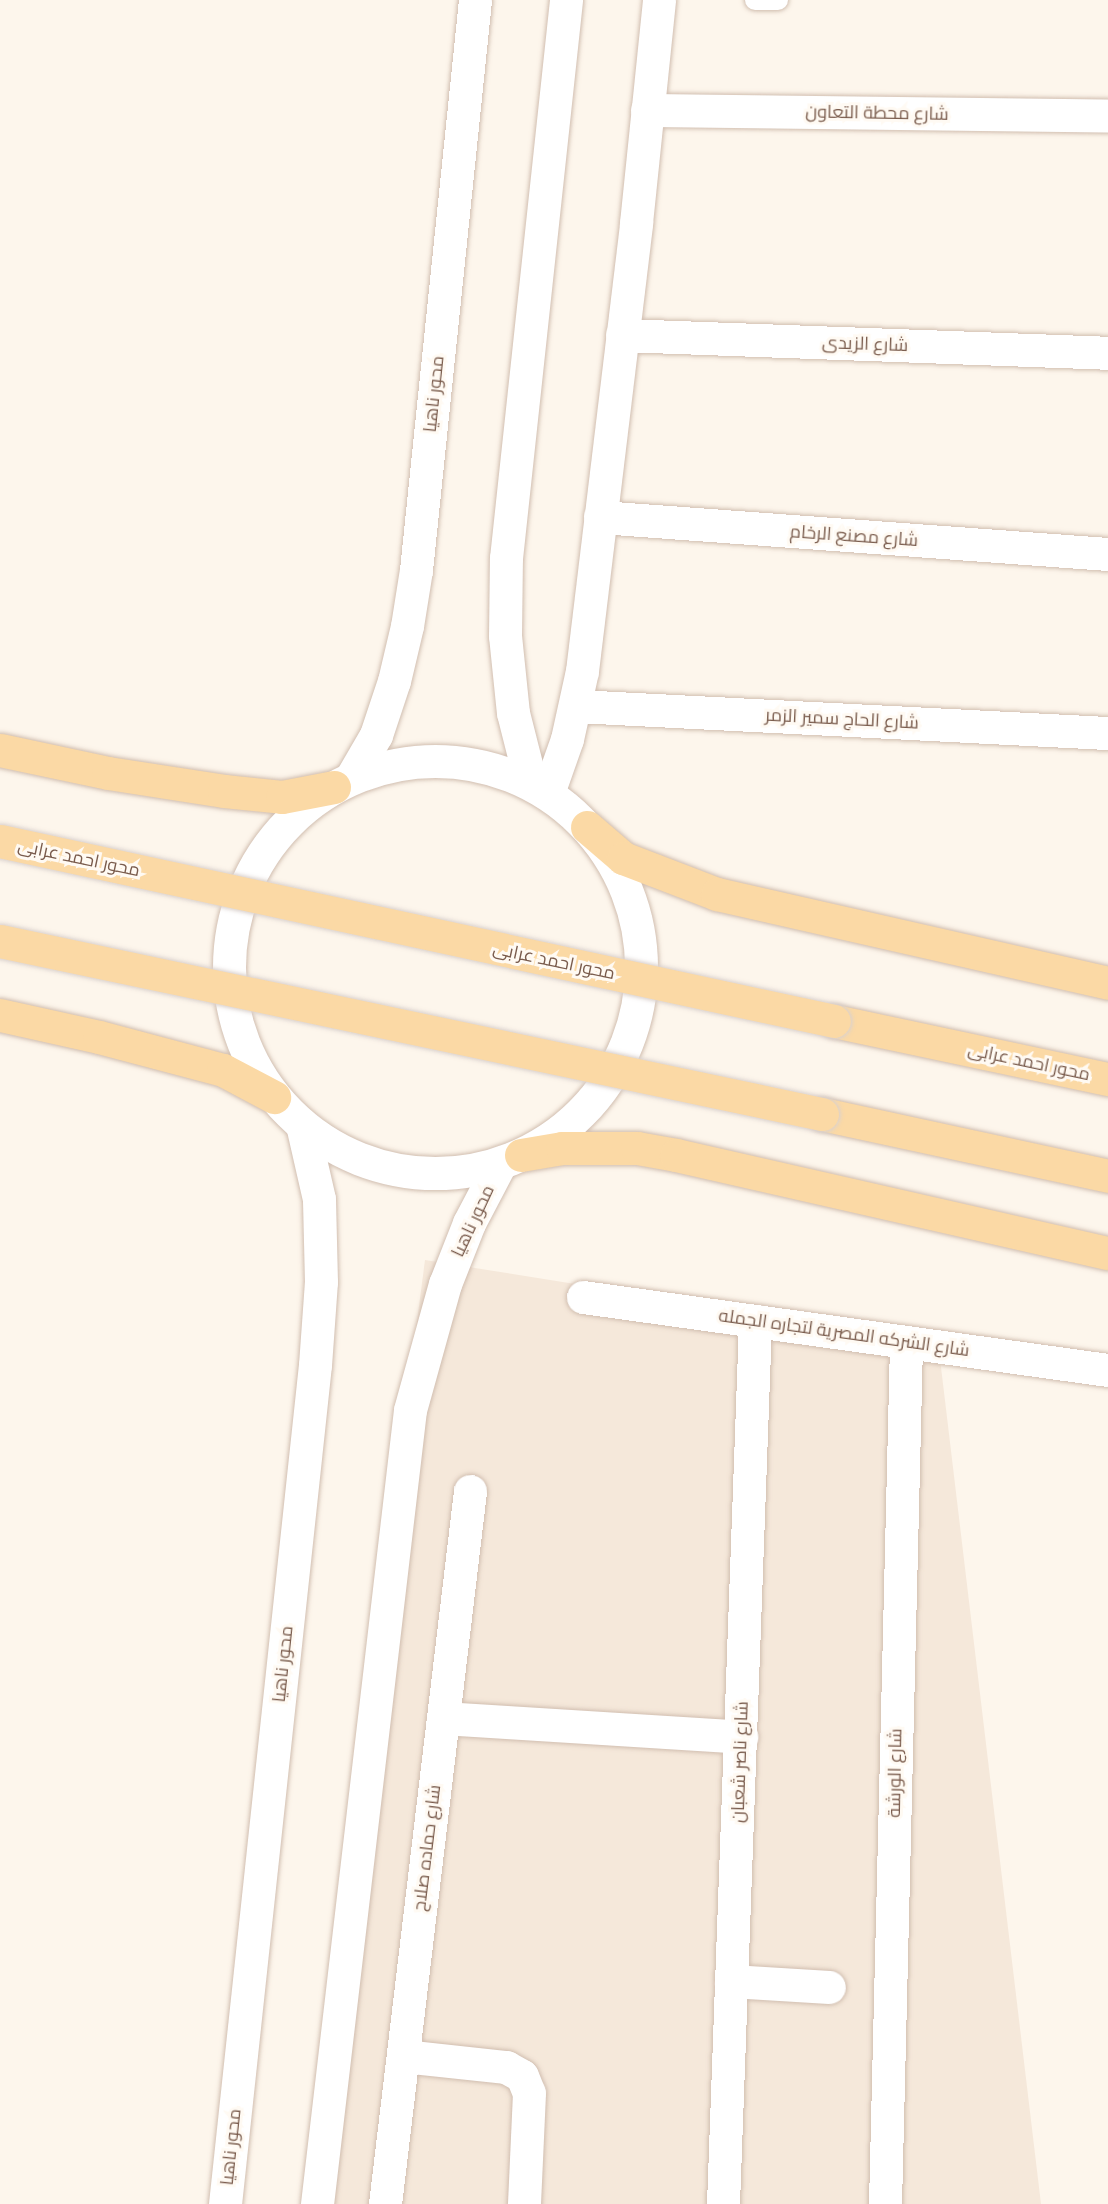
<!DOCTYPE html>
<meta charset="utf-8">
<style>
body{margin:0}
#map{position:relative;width:1108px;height:2204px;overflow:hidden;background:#fdf6ec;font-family:Karla,Cairo,sans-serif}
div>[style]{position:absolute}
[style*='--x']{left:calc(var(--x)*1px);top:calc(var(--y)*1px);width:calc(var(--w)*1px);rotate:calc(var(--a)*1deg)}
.residential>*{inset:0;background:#f5e8da}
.roads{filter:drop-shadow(0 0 2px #d1beb0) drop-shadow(0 0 2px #d1beb0)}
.lane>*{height:20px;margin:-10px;padding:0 10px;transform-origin:10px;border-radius:10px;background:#fff}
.street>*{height:33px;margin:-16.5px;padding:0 16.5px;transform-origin:16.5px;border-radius:16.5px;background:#fff}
.secondary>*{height:33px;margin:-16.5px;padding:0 16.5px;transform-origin:16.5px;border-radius:16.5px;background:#fff}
.secondary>.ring{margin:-16.5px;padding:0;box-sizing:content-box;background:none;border:33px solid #fff;border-radius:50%}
.primary>*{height:33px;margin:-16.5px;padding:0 16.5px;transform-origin:16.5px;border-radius:16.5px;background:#fbd9a5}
.bridges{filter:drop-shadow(0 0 2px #dad1cd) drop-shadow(0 0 2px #dad1cd)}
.primary-bridge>*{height:33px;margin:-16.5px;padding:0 16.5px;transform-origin:16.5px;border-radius:16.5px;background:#fbd9a5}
span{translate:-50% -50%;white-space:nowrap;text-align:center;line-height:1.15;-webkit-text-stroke:6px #fffaf3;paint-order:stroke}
.street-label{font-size:18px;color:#7a5c4d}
</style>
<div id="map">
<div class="residential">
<i style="clip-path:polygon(425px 1260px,938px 1342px,1041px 2204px,302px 2204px)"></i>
</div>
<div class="roads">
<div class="lane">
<i style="--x:755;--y:0;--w:23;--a:0"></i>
</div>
<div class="street">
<i style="--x:647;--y:110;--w:461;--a:0.7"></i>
<i style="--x:622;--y:335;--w:486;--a:2.1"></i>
<i style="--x:600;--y:517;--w:509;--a:4.17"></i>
<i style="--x:576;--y:706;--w:533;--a:2.91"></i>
<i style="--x:548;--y:793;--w:57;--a:-70.6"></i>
<i style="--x:567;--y:739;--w:70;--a:-77.6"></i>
<i style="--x:582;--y:671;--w:451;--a:-83.1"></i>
<i style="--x:636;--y:223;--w:224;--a:-84.1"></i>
<i style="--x:583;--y:1297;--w:530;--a:7.92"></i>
<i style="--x:443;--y:1718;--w:299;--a:3.6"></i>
<i style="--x:731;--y:1981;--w:98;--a:3.5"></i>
<i style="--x:403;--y:2056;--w:104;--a:6.1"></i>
<i style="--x:506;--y:2067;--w:18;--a:29"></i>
<i style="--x:522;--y:2076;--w:18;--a:68"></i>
<i style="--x:529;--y:2093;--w:111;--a:92.6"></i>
<i style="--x:385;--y:2204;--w:718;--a:-83.2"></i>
<i style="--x:723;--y:2204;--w:884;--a:-87.92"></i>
<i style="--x:885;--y:2204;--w:862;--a:-88.6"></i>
</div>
<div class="secondary">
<i class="ring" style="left:229px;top:761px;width:379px;height:379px"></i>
<i style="--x:351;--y:778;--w:50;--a:-59.8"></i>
<i style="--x:376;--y:735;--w:57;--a:-71.6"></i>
<i style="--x:394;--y:681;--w:57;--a:-76.7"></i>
<i style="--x:407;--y:626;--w:57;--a:-80.9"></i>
<i style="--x:416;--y:570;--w:573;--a:-84.09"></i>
<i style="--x:531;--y:784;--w:73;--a:-104.2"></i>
<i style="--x:513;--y:713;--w:77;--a:-95.9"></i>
<i style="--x:505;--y:636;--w:78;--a:-89.3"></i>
<i style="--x:506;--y:558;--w:561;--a:-83.86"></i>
<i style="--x:225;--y:2204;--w:844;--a:-83.88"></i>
<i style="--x:315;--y:1365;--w:83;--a:-85.9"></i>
<i style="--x:321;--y:1282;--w:83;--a:-91.4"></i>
<i style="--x:319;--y:1199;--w:76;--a:-102.9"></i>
<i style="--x:317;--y:2204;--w:799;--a:-83.32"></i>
<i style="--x:410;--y:1410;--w:131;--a:-74.5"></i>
<i style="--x:445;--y:1284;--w:66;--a:-68.5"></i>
<i style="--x:469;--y:1223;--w:67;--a:-62.3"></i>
</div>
<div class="primary">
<i style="--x:0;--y:750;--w:110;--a:12"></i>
<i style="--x:108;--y:773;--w:117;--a:8.8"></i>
<i style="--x:224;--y:791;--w:58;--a:5.9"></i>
<i style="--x:282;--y:797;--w:53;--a:-10.9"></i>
<i style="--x:587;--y:827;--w:48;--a:40.7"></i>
<i style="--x:623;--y:858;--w:101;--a:21"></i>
<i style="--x:717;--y:894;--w:401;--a:12.8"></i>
<i style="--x:0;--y:1015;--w:101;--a:12.5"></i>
<i style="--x:99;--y:1037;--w:128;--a:14.9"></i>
<i style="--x:223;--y:1070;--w:58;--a:27.9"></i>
<i style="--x:834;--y:1021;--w:280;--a:12"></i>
<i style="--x:822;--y:1114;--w:293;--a:12.2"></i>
<i style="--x:521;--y:1155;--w:42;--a:-9.7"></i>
<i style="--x:562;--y:1148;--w:75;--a:0"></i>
<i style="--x:637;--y:1148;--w:40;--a:10"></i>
<i style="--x:676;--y:1155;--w:443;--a:12.8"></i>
</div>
</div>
<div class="bridges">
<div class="primary-bridge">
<i style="--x:0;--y:841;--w:853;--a:12.18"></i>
<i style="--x:0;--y:941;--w:840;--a:11.89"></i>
</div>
</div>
<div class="street-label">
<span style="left:877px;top:113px;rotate:1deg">شارع محطة التعاون</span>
<span style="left:865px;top:344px;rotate:2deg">شارع الزيدى</span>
<span style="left:434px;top:394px;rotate:-84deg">محور ناهيا</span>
<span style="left:854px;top:536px;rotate:4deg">شارع مصنع الرخام</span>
<span style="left:842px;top:719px;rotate:3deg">شارع الحاج سمير الزمر</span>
<span style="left:79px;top:858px;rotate:12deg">محور احمد عرابى</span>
<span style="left:554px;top:961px;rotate:12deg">محور احمد عرابى</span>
<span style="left:1029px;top:1062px;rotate:12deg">محور احمد عرابى</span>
<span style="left:473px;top:1221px;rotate:-65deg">محور ناهيا</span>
<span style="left:844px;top:1333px;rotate:8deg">شارع الشركه المصرية لتجاره الجمله</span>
<span style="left:283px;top:1664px;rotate:-84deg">محور ناهيا</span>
<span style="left:740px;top:1762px;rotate:-88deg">شارع ناصر شعبان</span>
<span style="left:895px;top:1773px;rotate:-89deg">شارع الورشة</span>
<span style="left:427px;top:1848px;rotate:-83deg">شارع حماده صلاح</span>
<span style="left:231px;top:2147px;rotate:-84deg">محور ناهيا</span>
</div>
</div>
